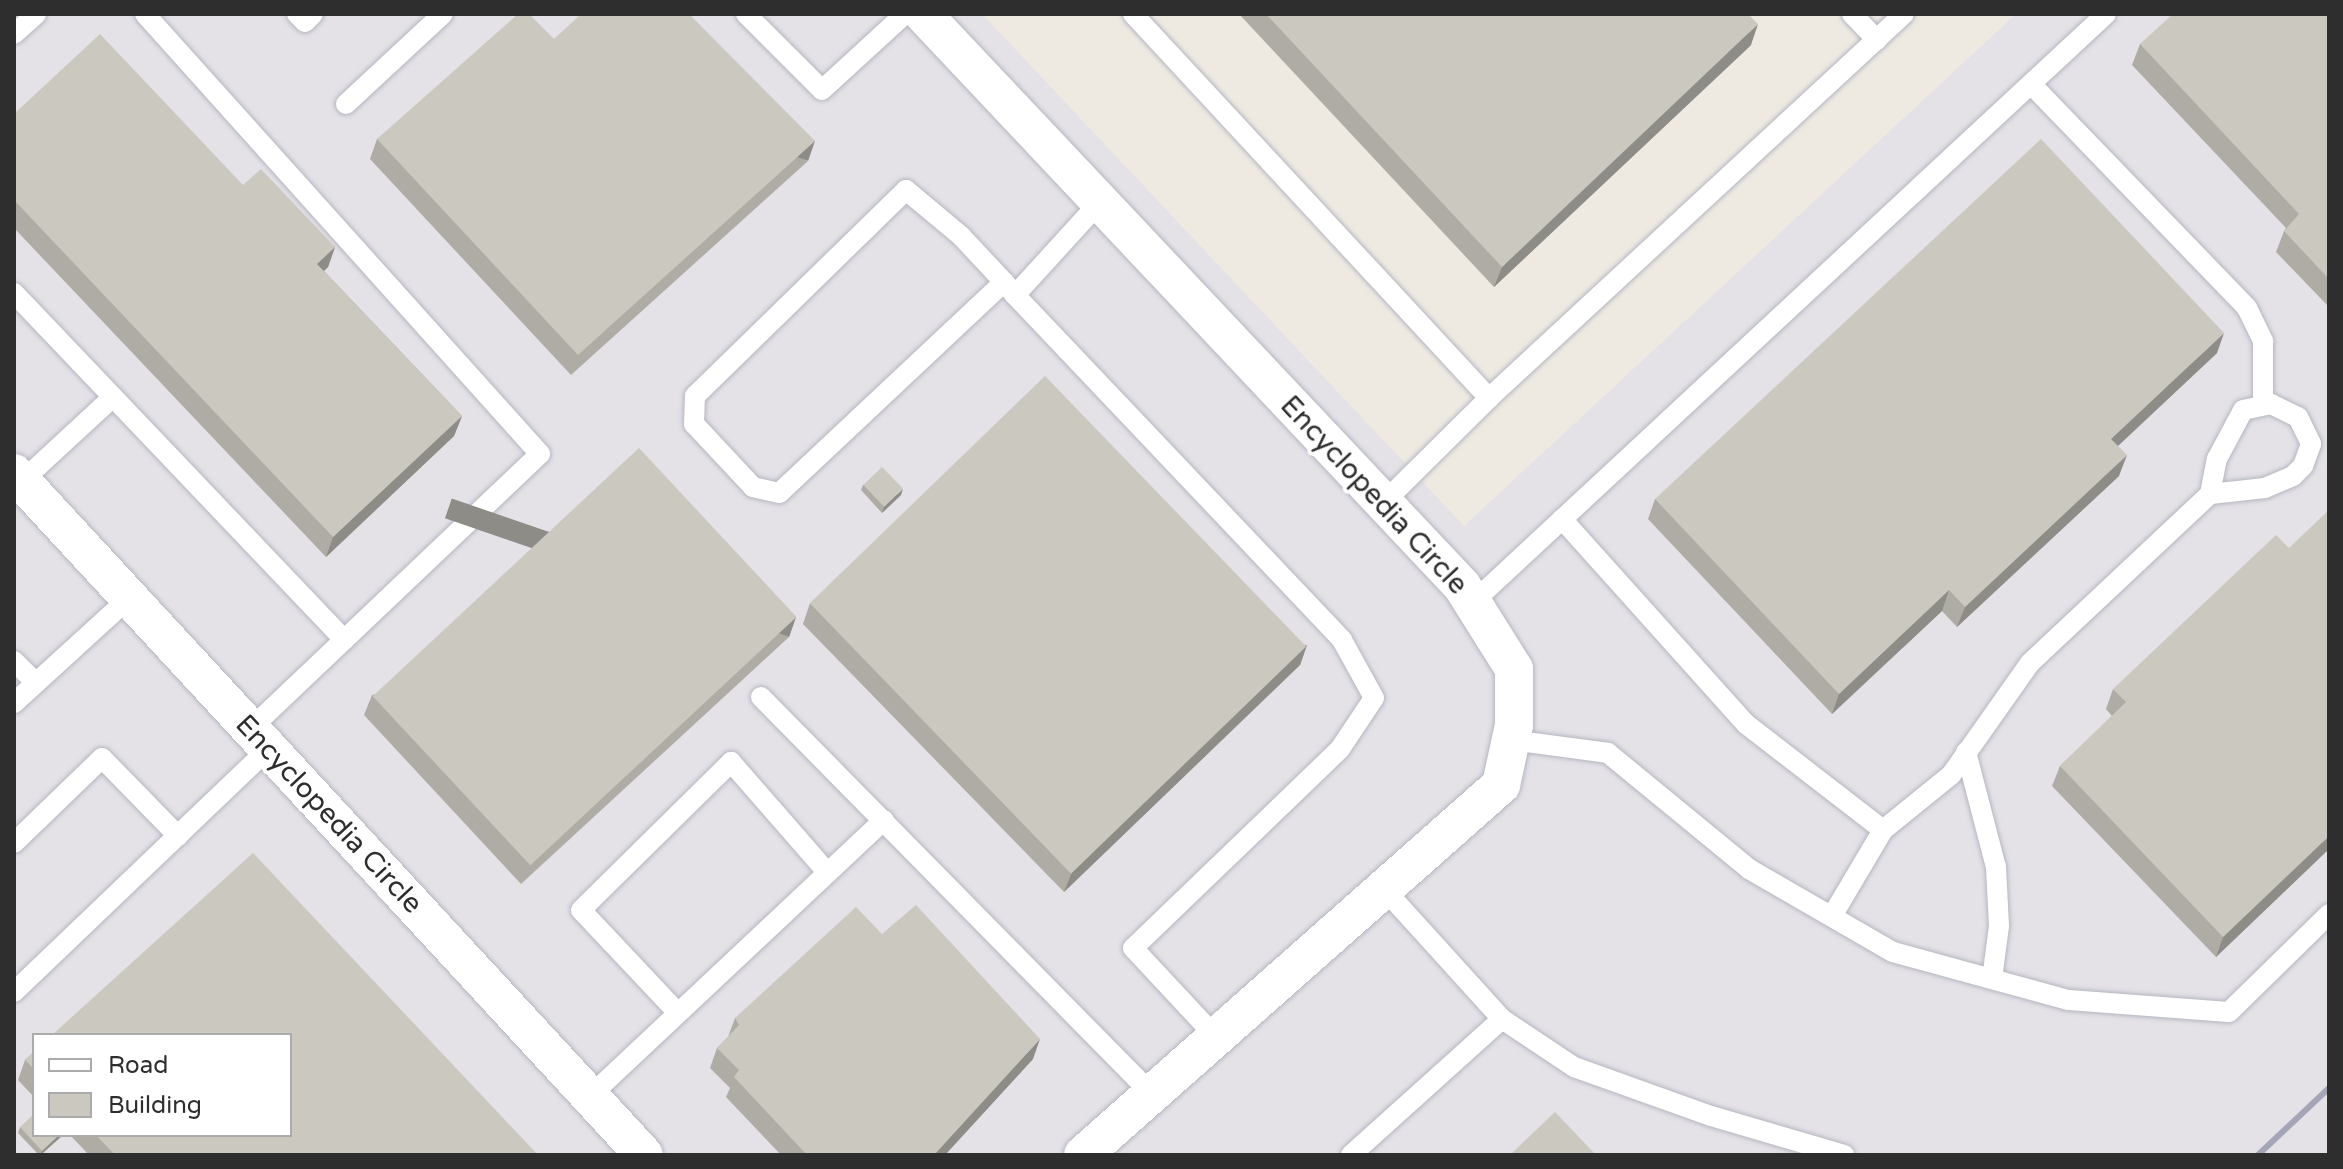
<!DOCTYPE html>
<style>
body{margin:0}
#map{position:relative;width:2343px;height:1169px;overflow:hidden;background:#eeeae2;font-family:"Varela Round",sans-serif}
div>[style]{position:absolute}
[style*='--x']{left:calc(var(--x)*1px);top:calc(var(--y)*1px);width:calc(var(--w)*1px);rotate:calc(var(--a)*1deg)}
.industrial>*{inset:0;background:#e4e1e7}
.roads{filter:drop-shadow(0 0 2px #b5b6c0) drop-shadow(0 0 2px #b5b6c0)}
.service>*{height:20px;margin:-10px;padding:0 10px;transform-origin:10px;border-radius:10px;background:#fff}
.minor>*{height:38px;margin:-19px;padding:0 19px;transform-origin:19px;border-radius:19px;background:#fff}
.rail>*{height:6px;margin:-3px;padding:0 3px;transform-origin:3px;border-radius:3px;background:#a4a5b7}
.wall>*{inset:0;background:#aeaca4}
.shaded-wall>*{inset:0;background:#8d8c86;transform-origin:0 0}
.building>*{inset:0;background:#cac8bf;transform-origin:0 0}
span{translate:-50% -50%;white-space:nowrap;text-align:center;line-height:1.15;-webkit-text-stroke:8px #fff;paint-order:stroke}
.street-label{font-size:28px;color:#2e2e2e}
.frame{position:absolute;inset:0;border:16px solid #2e2e2e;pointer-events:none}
.legend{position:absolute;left:32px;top:1033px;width:260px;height:104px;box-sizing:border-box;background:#fff;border:2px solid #ababab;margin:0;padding:10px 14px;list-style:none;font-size:24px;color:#2e2e2e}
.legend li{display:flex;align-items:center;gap:16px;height:40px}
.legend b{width:40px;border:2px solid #ababab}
</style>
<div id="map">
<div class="industrial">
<i style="clip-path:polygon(evenodd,14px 14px,982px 14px,1464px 526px,2016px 14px,2329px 14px,2329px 1155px,14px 1155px,14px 14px,34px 1035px,290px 1035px,290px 1135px,34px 1135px,34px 1035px)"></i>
</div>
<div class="roads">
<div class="service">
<i style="--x:145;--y:14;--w:591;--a:48.08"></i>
<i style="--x:540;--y:454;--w:400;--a:136.5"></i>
<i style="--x:297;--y:14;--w:11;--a:45"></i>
<i style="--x:305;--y:22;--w:11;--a:-45"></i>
<i style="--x:746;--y:14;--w:107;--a:45"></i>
<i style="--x:822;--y:90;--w:113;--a:-42.5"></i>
<i style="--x:1133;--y:14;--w:524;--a:47.17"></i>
<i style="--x:1489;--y:398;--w:565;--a:-42.78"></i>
<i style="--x:1852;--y:14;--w:36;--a:46"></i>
<i style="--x:14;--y:34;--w:30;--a:-42"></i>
<i style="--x:2031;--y:84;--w:311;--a:46"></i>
<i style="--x:2247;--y:308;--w:37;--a:64"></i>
<i style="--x:2263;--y:341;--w:64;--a:90"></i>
<i style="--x:346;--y:104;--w:132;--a:-42.9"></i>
<i style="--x:1100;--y:202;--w:126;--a:132.4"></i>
<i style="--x:1015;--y:295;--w:475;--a:46.5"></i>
<i style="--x:1342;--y:640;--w:66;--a:61.1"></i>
<i style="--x:1374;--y:698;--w:61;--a:123.7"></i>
<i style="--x:1340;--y:749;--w:287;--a:136.1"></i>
<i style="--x:1133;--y:948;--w:122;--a:47"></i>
<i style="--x:1004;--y:282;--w:308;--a:136.8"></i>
<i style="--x:779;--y:493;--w:27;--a:-167"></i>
<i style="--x:753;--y:487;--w:86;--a:-133.1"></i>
<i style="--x:694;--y:424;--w:28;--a:-88"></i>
<i style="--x:695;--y:396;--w:295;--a:-44.3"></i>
<i style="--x:906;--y:190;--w:72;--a:39.9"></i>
<i style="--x:961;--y:236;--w:63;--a:46.9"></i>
<i style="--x:1004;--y:282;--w:17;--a:50"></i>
<i style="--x:14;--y:293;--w:479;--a:46.4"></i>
<i style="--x:22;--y:481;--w:124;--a:-42.7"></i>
<i style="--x:1383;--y:503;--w:149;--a:-44.7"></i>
<i style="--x:1562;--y:519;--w:275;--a:48.1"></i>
<i style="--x:1746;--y:724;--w:173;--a:37.7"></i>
<i style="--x:1883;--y:830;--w:87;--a:-39"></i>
<i style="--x:1951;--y:775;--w:137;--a:-54.8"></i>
<i style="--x:2030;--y:663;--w:247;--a:-43.2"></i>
<i style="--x:2210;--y:494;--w:36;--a:-79"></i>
<i style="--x:2217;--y:459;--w:55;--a:-62"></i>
<i style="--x:2243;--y:410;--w:29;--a:-12"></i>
<i style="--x:2271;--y:404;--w:30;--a:26"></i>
<i style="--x:2298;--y:417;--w:30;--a:64"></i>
<i style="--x:2311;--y:444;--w:23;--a:110"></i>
<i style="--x:2303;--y:466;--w:14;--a:135"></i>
<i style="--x:2293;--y:476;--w:30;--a:157"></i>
<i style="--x:2265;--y:488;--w:55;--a:173.8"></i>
<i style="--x:1472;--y:603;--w:865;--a:-42.89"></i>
<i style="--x:14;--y:661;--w:31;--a:45"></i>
<i style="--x:761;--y:697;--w:557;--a:45.44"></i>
<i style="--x:14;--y:703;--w:156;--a:-42.4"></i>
<i style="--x:1511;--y:740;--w:98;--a:7.6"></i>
<i style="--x:1608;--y:753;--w:183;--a:39.4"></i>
<i style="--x:1749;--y:869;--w:166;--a:30"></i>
<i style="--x:1893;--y:952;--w:182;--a:15.3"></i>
<i style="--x:2069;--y:1000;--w:160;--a:4.3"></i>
<i style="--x:2229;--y:1012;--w:140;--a:-44.4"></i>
<i style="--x:1966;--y:752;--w:119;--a:75.4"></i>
<i style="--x:1996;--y:867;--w:59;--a:87.1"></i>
<i style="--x:1999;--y:926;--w:53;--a:97.5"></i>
<i style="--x:14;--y:843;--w:122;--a:-44"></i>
<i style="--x:102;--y:758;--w:109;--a:45.7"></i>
<i style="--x:1832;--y:916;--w:100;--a:-59.3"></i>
<i style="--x:14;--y:992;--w:352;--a:-43.7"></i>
<i style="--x:678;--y:1013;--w:141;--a:-133.3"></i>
<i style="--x:581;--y:910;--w:211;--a:-44.6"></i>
<i style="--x:731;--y:762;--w:147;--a:48.9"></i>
<i style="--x:1502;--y:1019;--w:87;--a:33.7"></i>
<i style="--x:1574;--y:1067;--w:145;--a:19.7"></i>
<i style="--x:1711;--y:1116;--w:139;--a:16.3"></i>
<i style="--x:590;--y:1096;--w:403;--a:-43.2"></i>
<i style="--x:1351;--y:1155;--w:203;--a:-42"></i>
<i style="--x:1502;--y:1019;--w:176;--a:-132.2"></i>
</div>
<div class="minor">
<i style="--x:923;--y:14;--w:786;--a:46.7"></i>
<i style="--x:1462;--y:586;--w:98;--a:57.9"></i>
<i style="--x:1514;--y:669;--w:56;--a:90"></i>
<i style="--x:1514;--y:725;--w:61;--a:102.2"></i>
<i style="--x:1501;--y:785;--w:558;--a:138.49"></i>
<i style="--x:14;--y:473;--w:928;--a:47.27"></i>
</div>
</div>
<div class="rail">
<i style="--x:2258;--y:1155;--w:98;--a:-43.3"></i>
</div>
<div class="wall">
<i style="clip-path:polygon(1239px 14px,1748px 14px,1751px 45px,1494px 287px)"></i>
<i style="clip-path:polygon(2329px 14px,2329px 307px,2276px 252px,2284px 231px,2286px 228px,2132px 65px,2140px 44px)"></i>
<i style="clip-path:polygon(554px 39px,808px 161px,571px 375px,370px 159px,377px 139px)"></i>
<i style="clip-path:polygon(14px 114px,243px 185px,335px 247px,328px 267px,324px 271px,462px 416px,454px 436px,326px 557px,14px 228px)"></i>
<i style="clip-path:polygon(2217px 353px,2118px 446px,2119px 476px,1957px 627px,1942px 611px,1832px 714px,1648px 519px,1655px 499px)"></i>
<i style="clip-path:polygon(863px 485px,901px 495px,882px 513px,861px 490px)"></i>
<i style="clip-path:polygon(810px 603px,1307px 645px,1300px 665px,1064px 892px,803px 624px)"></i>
<i style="clip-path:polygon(796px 617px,789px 637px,521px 884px,364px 715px,372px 695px)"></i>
<i style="clip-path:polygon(2113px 689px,2329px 849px,2216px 957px,2052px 786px,2060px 766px,2112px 716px,2106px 709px)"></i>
<i style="clip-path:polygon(882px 934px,1033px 1059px,945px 1155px,781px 1155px,726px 1097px,730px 1088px,710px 1068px,717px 1048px,728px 1037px,735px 1018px)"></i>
<i style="clip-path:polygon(34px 1052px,34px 1097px,18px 1080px,25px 1060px)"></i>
<i style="clip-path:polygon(20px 1127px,63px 1135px,41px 1155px,39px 1155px,18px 1133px)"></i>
<i style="clip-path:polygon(70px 1135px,290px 1135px,538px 1155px,89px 1155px)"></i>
</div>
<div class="shaded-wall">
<i style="clip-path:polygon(1758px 24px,1751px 45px,1494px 287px,1502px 267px)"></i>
<i style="left:815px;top:141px;width:21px;height:319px;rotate:109deg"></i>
<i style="clip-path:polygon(335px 247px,328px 267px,310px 284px,317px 264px)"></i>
<i style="clip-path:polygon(2224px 333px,2217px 353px,2104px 459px,2111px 439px)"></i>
<i style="clip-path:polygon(462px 416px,454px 436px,326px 557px,333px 537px)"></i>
<i style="clip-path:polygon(2127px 455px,2119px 476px,1957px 627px,1965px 607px)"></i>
<i style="clip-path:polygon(903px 489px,901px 495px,882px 513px,884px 507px)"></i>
<i style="clip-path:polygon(1949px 590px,1942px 611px,1832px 714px,1839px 694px)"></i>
<i style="left:796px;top:617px;width:21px;height:364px;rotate:109deg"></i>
<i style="clip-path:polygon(1307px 645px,1300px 665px,1064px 892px,1072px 872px)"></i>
<i style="clip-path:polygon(2329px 836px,2329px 849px,2216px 957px,2223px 937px)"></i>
<i style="clip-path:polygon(1040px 1039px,1033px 1059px,945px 1155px,934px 1155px)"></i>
<i style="clip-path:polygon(59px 1135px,63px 1135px,40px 1155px,42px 1151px)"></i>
</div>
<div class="building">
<i style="clip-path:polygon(518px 14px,529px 14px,554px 39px,581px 14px,689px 14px,815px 141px,578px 355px,377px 139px)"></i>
<i style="clip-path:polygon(1266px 14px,1748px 14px,1758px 24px,1502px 267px)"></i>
<i style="clip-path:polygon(2173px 14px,2329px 14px,2329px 279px,2284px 231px,2299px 214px,2140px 44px)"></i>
<i style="clip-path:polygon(100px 34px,243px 185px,261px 169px,335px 247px,317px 264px,462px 416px,333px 537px,14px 200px,14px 114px)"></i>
<i style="clip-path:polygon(2041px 139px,2224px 333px,2111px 439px,2127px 455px,1965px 607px,1949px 590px,1839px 694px,1655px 499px)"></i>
<i style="left:1045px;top:376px;width:376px;height:327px;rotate:46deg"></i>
<i style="left:639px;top:448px;width:231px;height:364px;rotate:47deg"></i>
<i style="left:882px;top:467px;width:30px;height:26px;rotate:46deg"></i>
<i style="clip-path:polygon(2329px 510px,2329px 836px,2223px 937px,2060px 766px,2126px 702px,2113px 689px,2276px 535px,2289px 548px)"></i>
<i style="clip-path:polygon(253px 853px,538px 1155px,115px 1155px,96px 1135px,290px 1135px,290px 1035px,52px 1035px)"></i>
<i style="clip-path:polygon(916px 905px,1040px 1039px,934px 1155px,807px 1155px,734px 1077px,739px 1070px,717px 1048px,739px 1025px,735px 1018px,856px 907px,882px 934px)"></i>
<i style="clip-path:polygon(34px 1052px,34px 1069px,25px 1060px)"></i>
<i style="clip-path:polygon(1555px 1112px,1596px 1155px,1510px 1155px)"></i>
<i style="clip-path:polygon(34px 1114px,34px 1135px,59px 1135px,42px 1151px,20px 1127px)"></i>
</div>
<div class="street-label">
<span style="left:1374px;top:495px;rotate:47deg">Encyclopedia Circle</span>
<span style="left:329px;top:814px;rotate:47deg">Encyclopedia Circle</span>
</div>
<div class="frame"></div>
<ul class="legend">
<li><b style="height:10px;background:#fff"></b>Road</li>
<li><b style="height:22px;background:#cac8bf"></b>Building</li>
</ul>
</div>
